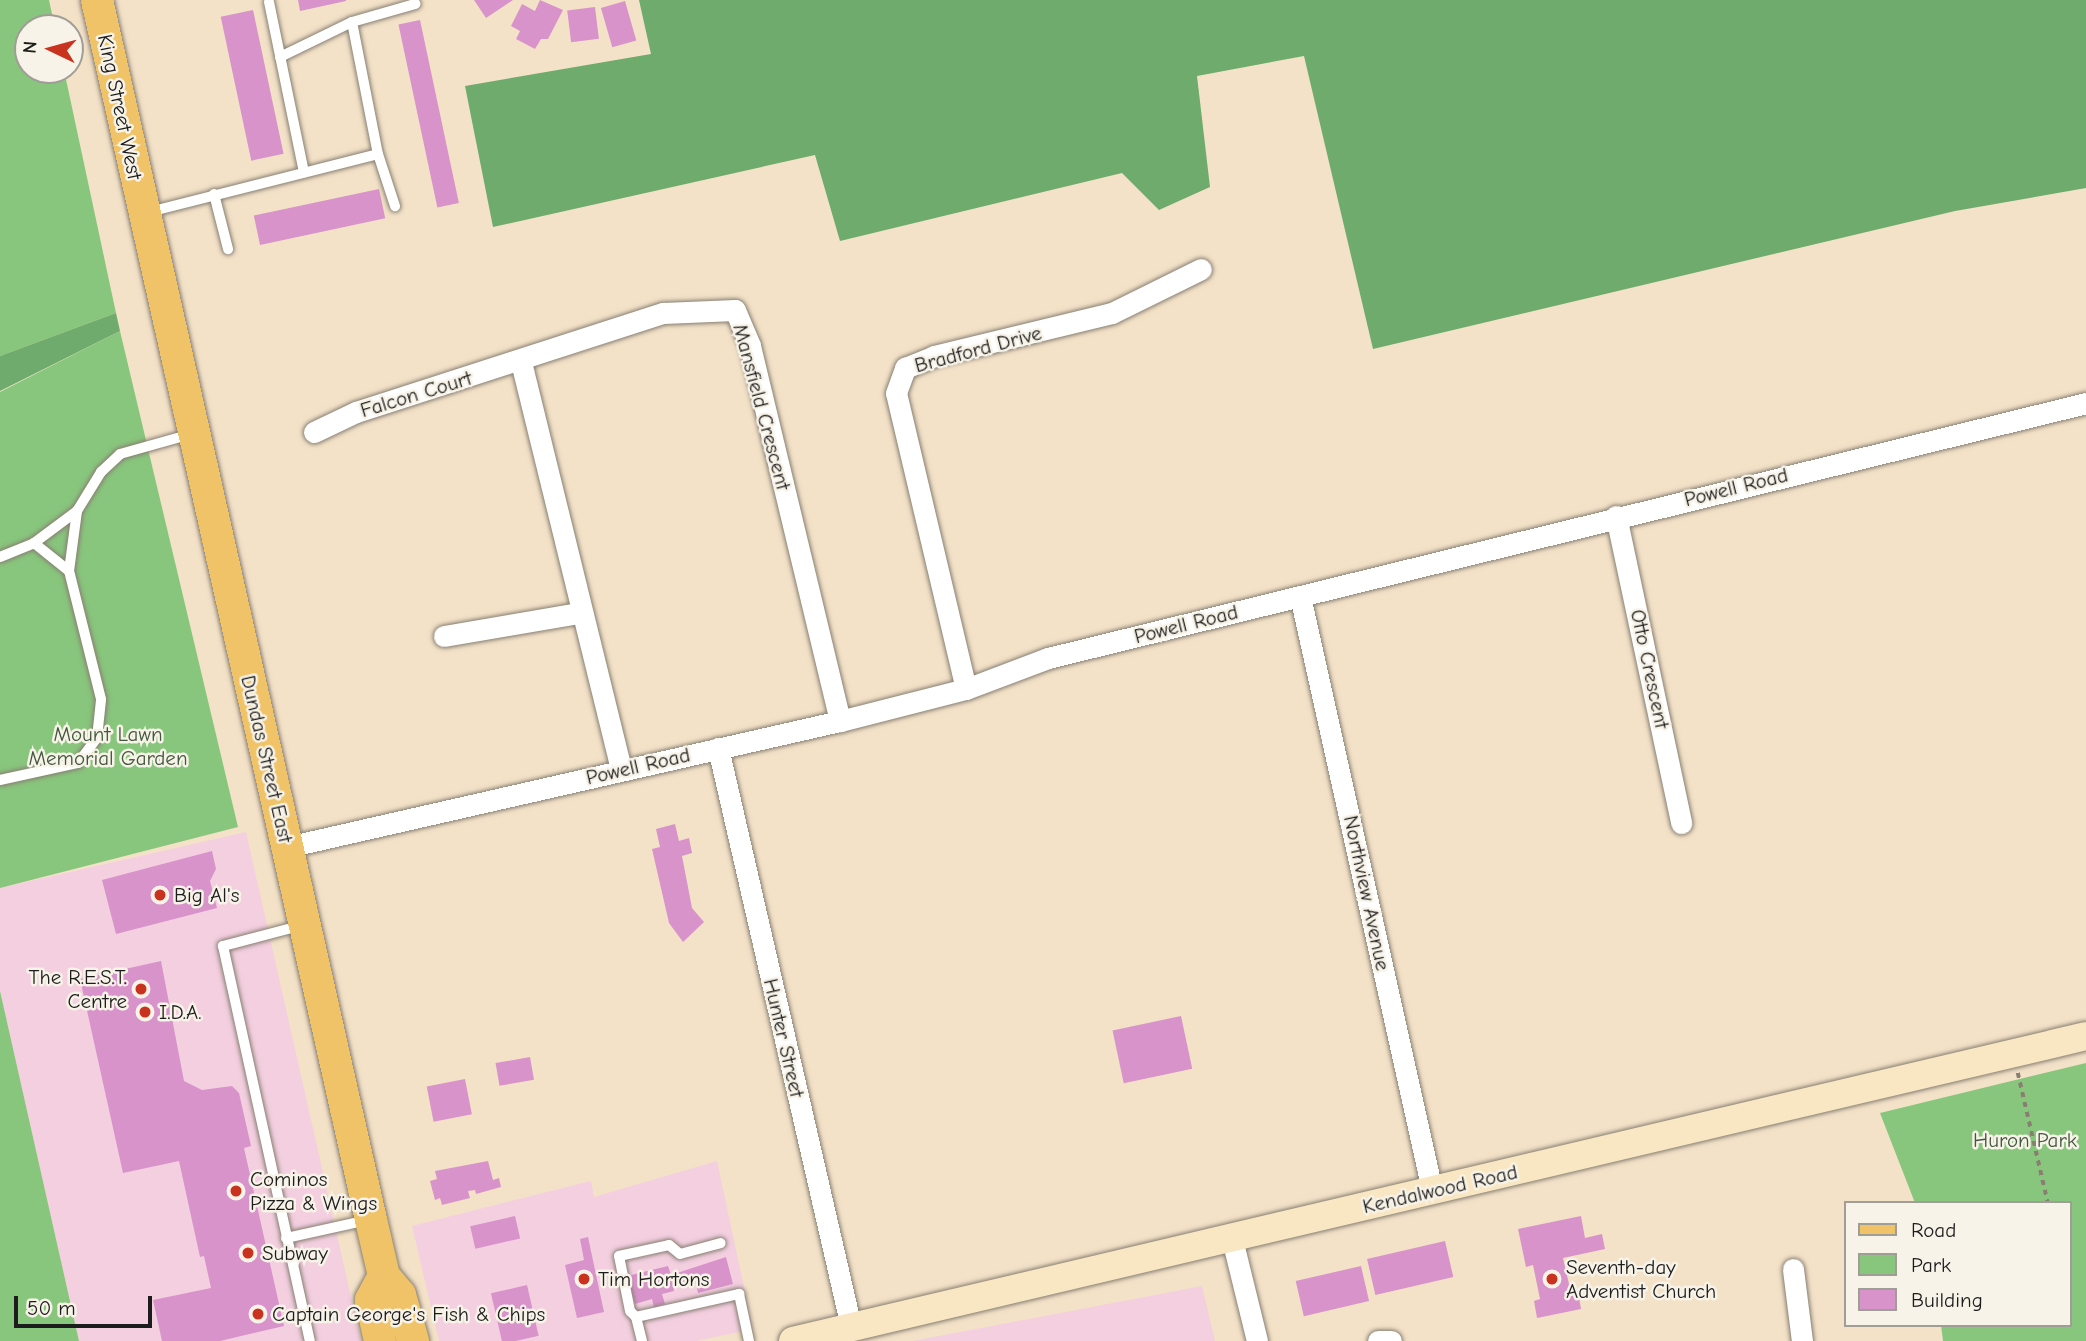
<!DOCTYPE html>
<style>
body{margin:0}
#map{position:relative;width:2086px;height:1341px;overflow:hidden;background:#f3e2c8;font-family:"Comic Neue",sans-serif}
div>[style]{position:absolute}
[style*='--x']{left:calc(var(--x)*1px);top:calc(var(--y)*1px);width:calc(var(--w)*1px);rotate:calc(var(--a)*1deg)}
.built>*{inset:0;background:#f3cfe0}
.green>*{inset:0;background:#88c67d}
.forest>*{inset:0;background:#6eab6c}
.building>*{inset:0;background:#d893ca;transform-origin:0 0}
.path>*{height:3.5px;margin-top:-1.75px;transform-origin:0;background:repeating-linear-gradient(90deg,#887f72 0 5px,transparent 0 10px)}
.roads{filter:drop-shadow(0 0 2px #887f72) drop-shadow(0 0 2px #887f72)}
.lane>*{height:10px;margin:-5px;padding:0 5px;transform-origin:5px;border-radius:5px;background:#fff}
.street>*{height:21px;margin:-10.5px;padding:0 10.5px;transform-origin:10.5px;border-radius:10.5px;background:#fff}
.secondary>*{height:28px;margin:-14px;padding:0 14px;transform-origin:14px;border-radius:14px;background:#f9e7c3}
.primary>*{height:32px;margin:-16px;padding:0 16px;transform-origin:16px;border-radius:16px;background:#f0c369}
.dots>*{width:19px;height:19px;translate:-50% -50%;box-sizing:border-box;border:4px solid #f7f3e8;border-radius:50%}
span{translate:-50% -50%;white-space:nowrap;text-align:center;line-height:1.15;-webkit-text-stroke:5px #f7f3e8;paint-order:stroke}
.street-label{font-size:21px;color:#1c1c1c}
.park-label{font-size:21px;color:#42583e}
.poi-label{font-size:21px;color:#1c1c1c}
.left{translate:0 -50%;text-align:left}
.right{translate:-100% -50%;text-align:right}
.legend{position:absolute;left:1844px;top:1201px;width:228px;height:126px;box-sizing:border-box;background:#f7f3e8;border:2px solid #9f9d96;margin:0;padding:9px 12px;list-style:none;font-size:21px;color:#1c1c1c}
.legend li{display:flex;align-items:center;gap:14px;height:35px}
.legend b{width:35px;border:2px solid #9f9d96}
.north{position:absolute;left:14px;top:14px;width:70px;height:70px;box-sizing:border-box;background:#f7f3e8;border:2px solid #9f9d96;border-radius:50%;rotate:275deg;font-size:19px;font-weight:700;line-height:28px;text-align:center;color:#1c1c1c}
.north::after{content:'';display:block;margin:auto;width:24px;height:32px;background:#c8321e;clip-path:polygon(50% 0,100% 100%,50% 72%,0 100%)}
.scale{position:absolute;left:14px;top:1296px;width:138px;height:32px;box-sizing:border-box;border:4px solid #1c1c1c;border-top:0;padding-left:9px;font-size:21px;line-height:24px;white-space:nowrap;color:#1c1c1c;-webkit-text-stroke:5px #f7f3e8;paint-order:stroke}
</style>
<div id="map">
<div class="built">
<i style="clip-path:polygon(246px 832px,361px 1341px,79px 1341px,0 991px,0 888px)"></i>
<i style="clip-path:polygon(717px 1161px,753px 1329px,696px 1341px,439px 1341px,412px 1226px,591px 1181px,594px 1197px)"></i>
<i style="clip-path:polygon(1202px 1286px,1215px 1341px,913px 1341px)"></i>
</div>
<div class="green">
<i style="clip-path:polygon(0 0,49px 0,55px 28px,28px 28px,28px 70px,64px 70px,116px 313px,0 356px)"></i>
<i style="clip-path:polygon(120px 331px,238px 827px,0 888px,0 392px)"></i>
<i style="clip-path:polygon(0 991px,79px 1341px,0 1341px)"></i>
<i style="clip-path:polygon(2086px 1063px,2086px 1341px,1943px 1341px,1941px 1325px,2070px 1325px,2070px 1203px,1915px 1203px,1880px 1113px)"></i>
</div>
<div class="forest">
<i style="clip-path:polygon(639px 0,2086px 0,2086px 188px,1955px 211px,1373px 349px,1304px 56px,1197px 76px,1210px 187px,1159px 210px,1122px 173px,840px 241px,815px 155px,493px 227px,465px 86px,651px 54px)"></i>
<i style="clip-path:polygon(116px 313px,120px 331px,0 391px,0 356px)"></i>
</div>
<div class="building">
<i style="clip-path:polygon(298px 0,346px 0,346px 1px,300px 11px)"></i>
<i style="clip-path:polygon(474px 0,513px 0,486px 18px)"></i>
<i style="clip-path:polygon(540px 0,563px 10px,548px 39px,541px 39px,535px 49px,516px 39px,520px 31px,511px 26px,522px 4px,535px 11px)"></i>
<i style="left:625px;top:1px;width:41px;height:25px;rotate:74deg"></i>
<i style="left:595px;top:7px;width:32px;height:28px;rotate:83deg"></i>
<i style="left:253px;top:10px;width:147px;height:33px;rotate:78deg"></i>
<i style="left:420px;top:20px;width:187px;height:22px;rotate:78deg"></i>
<i style="left:379px;top:189px;width:30px;height:128px;rotate:78deg"></i>
<i style="clip-path:polygon(675px 824px,679px 841px,689px 838px,692px 853px,682px 856px,692px 908px,704px 922px,683px 942px,669px 923px,652px 849px,660px 847px,656px 829px)"></i>
<i style="clip-path:polygon(212px 851px,216px 869px,210px 881px,217px 908px,116px 934px,102px 880px)"></i>
<i style="clip-path:polygon(161px 961px,184px 1081px,202px 1090px,232px 1086px,239px 1093px,251px 1146px,244px 1148px,284px 1326px,220px 1341px,162px 1341px,153px 1300px,211px 1288px,204px 1256px,200px 1257px,179px 1161px,123px 1173px,80px 979px)"></i>
<i style="left:1181px;top:1016px;width:54px;height:70px;rotate:78deg"></i>
<i style="left:530px;top:1057px;width:23px;height:35px;rotate:80deg"></i>
<i style="left:465px;top:1079px;width:36px;height:39px;rotate:79deg"></i>
<i style="clip-path:polygon(488px 1161px,493px 1180px,499px 1178px,501px 1187px,476px 1194px,475px 1190px,468px 1191px,470px 1198px,442px 1205px,440px 1198px,435px 1200px,430px 1181px,437px 1179px,435px 1171px)"></i>
<i style="left:515px;top:1216px;width:23px;height:46px;rotate:77deg"></i>
<i style="clip-path:polygon(1581px 1216px,1585px 1238px,1602px 1234px,1605px 1249px,1563px 1258px,1571px 1293px,1578px 1292px,1581px 1309px,1537px 1318px,1534px 1301px,1540px 1299px,1533px 1265px,1526px 1267px,1518px 1229px)"></i>
<i style="clip-path:polygon(588px 1237px,604px 1312px,577px 1318px,565px 1265px,584px 1260px,580px 1239px)"></i>
<i style="left:1445px;top:1241px;width:37px;height:80px;rotate:77deg"></i>
<i style="clip-path:polygon(726px 1257px,733px 1284px,698px 1293px,695px 1280px,673px 1285px,674px 1291px,662px 1294px,665px 1304px,654px 1307px,652px 1299px,635px 1304px,627px 1276px,668px 1266px,671px 1275px)"></i>
<i style="left:1361px;top:1266px;width:36px;height:67px;rotate:77deg"></i>
<i style="left:527px;top:1285px;width:52px;height:37px;rotate:77deg"></i>
</div>
<div class="path">
<i style="--x:2018;--y:1073;--w:133;--a:77"></i>
</div>
<div class="roads">
<div class="lane">
<i style="--x:269;--y:2;--w:174;--a:78.4"></i>
<i style="--x:352;--y:22;--w:135;--a:78.9"></i>
<i style="--x:378;--y:154;--w:55;--a:71.9"></i>
<i style="--x:280;--y:57;--w:80;--a:-25.9"></i>
<i style="--x:352;--y:22;--w:66;--a:-15.9"></i>
<i style="--x:214;--y:194;--w:57;--a:75.7"></i>
<i style="--x:149;--y:212;--w:236;--a:-14.2"></i>
<i style="--x:0;--y:557;--w:37;--a:-22"></i>
<i style="--x:34;--y:543;--w:54;--a:-36.7"></i>
<i style="--x:77;--y:511;--w:46;--a:-58.4"></i>
<i style="--x:101;--y:472;--w:26;--a:-43"></i>
<i style="--x:120;--y:454;--w:74;--a:-15.7"></i>
<i style="--x:69;--y:571;--w:61;--a:-82.4"></i>
<i style="--x:0;--y:780;--w:80;--a:-12.3"></i>
<i style="--x:78;--y:763;--w:31;--a:-53"></i>
<i style="--x:97;--y:738;--w:39;--a:-84"></i>
<i style="--x:101;--y:699;--w:132;--a:-104"></i>
<i style="--x:69;--y:571;--w:45;--a:-141.3"></i>
<i style="--x:303;--y:925;--w:83;--a:165.3"></i>
<i style="--x:223;--y:946;--w:404;--a:77.6"></i>
<i style="--x:286;--y:1238;--w:84;--a:-12.4"></i>
<i style="--x:636;--y:1317;--w:8;--a:-135"></i>
<i style="--x:630;--y:1311;--w:56;--a:-101.3"></i>
<i style="--x:619;--y:1256;--w:51;--a:-12.4"></i>
<i style="--x:669;--y:1245;--w:14;--a:39"></i>
<i style="--x:680;--y:1254;--w:42;--a:-15"></i>
<i style="--x:642;--y:1341;--w:25;--a:-104"></i>
<i style="--x:636;--y:1317;--w:106;--a:-12.6"></i>
<i style="--x:739;--y:1294;--w:48;--a:78"></i>
</div>
<div class="street">
<i style="--x:521;--y:362;--w:420;--a:76.2"></i>
<i style="--x:314;--y:432;--w:47;--a:-25.5"></i>
<i style="--x:356;--y:412;--w:323;--a:-17.9"></i>
<i style="--x:663;--y:313;--w:72;--a:-2.4"></i>
<i style="--x:735;--y:310;--w:39;--a:67"></i>
<i style="--x:750;--y:346;--w:386;--a:76.5"></i>
<i style="--x:1616;--y:516;--w:314;--a:78"></i>
<i style="--x:1300;--y:596;--w:608;--a:77.47"></i>
<i style="--x:444;--y:636;--w:137;--a:-9.7"></i>
<i style="--x:966;--y:689;--w:304;--a:-103.3"></i>
<i style="--x:896;--y:393;--w:27;--a:-70"></i>
<i style="--x:905;--y:368;--w:31;--a:-22"></i>
<i style="--x:934;--y:356;--w:183;--a:-13.6"></i>
<i style="--x:1112;--y:313;--w:99;--a:-26.3"></i>
<i style="--x:718;--y:748;--w:594;--a:77.06"></i>
<i style="--x:287;--y:847;--w:567;--a:-12.84"></i>
<i style="--x:840;--y:721;--w:130;--a:-14.3"></i>
<i style="--x:966;--y:689;--w:88;--a:-20.7"></i>
<i style="--x:1048;--y:658;--w:1069;--a:-13.8"></i>
<i style="--x:1232;--y:1239;--w:105;--a:76.2"></i>
<i style="--x:1793;--y:1269;--w:73;--a:82.9"></i>
<i style="--x:1378;--y:1341;--w:13;--a:0"></i>
</div>
<div class="secondary">
<i style="--x:793;--y:1341;--w:1328;--a:-13.27"></i>
</div>
<div class="primary">
<i style="--x:97;--y:0;--w:1250;--a:77.34"></i>
<i style="--x:371;--y:1220;--w:57;--a:76.9"></i>
<i style="--x:384;--y:1276;--w:25;--a:50"></i>
<i style="--x:400;--y:1295;--w:48;--a:74.2"></i>
<i style="--x:380;--y:1341;--w:42;--a:-102.4"></i>
<i style="--x:371;--y:1300;--w:27;--a:-62"></i>
</div>
</div>
<div class="dots">
<i style="left:160px;top:895px;background:#c8321e"></i>
<i style="left:141px;top:989px;background:#c8321e"></i>
<i style="left:145px;top:1012px;background:#c8321e"></i>
<i style="left:236px;top:1191px;background:#c8321e"></i>
<i style="left:248px;top:1253px;background:#c8321e"></i>
<i style="left:584px;top:1279px;background:#c8321e"></i>
<i style="left:1552px;top:1279px;background:#c8321e"></i>
<i style="left:258px;top:1314px;background:#c8321e"></i>
</div>
<div class="street-label">
<span style="left:120px;top:107px;rotate:78deg">King Street West</span>
<span style="left:978px;top:349px;rotate:-15deg">Bradford Drive</span>
<span style="left:416px;top:394px;rotate:-17deg">Falcon Court</span>
<span style="left:762px;top:407px;rotate:75deg">Mansfield Crescent</span>
<span style="left:1736px;top:487px;rotate:-14deg">Powell Road</span>
<span style="left:1186px;top:624px;rotate:-14deg">Powell Road</span>
<span style="left:1650px;top:669px;rotate:78deg">Otto Crescent</span>
<span style="left:267px;top:759px;rotate:77deg">Dundas Street East</span>
<span style="left:638px;top:766px;rotate:-13deg">Powell Road</span>
<span style="left:1367px;top:893px;rotate:78deg">Northview Avenue</span>
<span style="left:784px;top:1038px;rotate:77deg">Hunter Street</span>
<span style="left:1440px;top:1189px;rotate:-13deg">Kendalwood Road</span>
</div>
<div class="park-label">
<span style="left:108px;top:746px">Mount Lawn<br>Memorial Garden</span>
<span style="left:2025px;top:1140px">Huron Park</span>
</div>
<div class="poi-label">
<span class="left" style="left:174px;top:895px">Big Al's</span>
<span class="right" style="left:127px;top:989px">The R.E.S.T.<br>Centre</span>
<span class="left" style="left:159px;top:1012px">I.D.A.</span>
<span class="left" style="left:250px;top:1191px">Cominos<br>Pizza &amp; Wings</span>
<span class="left" style="left:262px;top:1253px">Subway</span>
<span class="left" style="left:1566px;top:1279px">Seventh-day<br>Adventist Church</span>
<span class="left" style="left:598px;top:1279px">Tim Hortons</span>
<span class="left" style="left:272px;top:1314px">Captain George's Fish &amp; Chips</span>
</div>
<ul class="legend">
<li><b style="height:9px;background:#f0c369"></b>Road</li>
<li><b style="height:19px;background:#88c67d"></b>Park</li>
<li><b style="height:19px;background:#d893ca"></b>Building</li>
</ul>
<div class="north">N</div>
<div class="scale">50 m</div>
</div>
